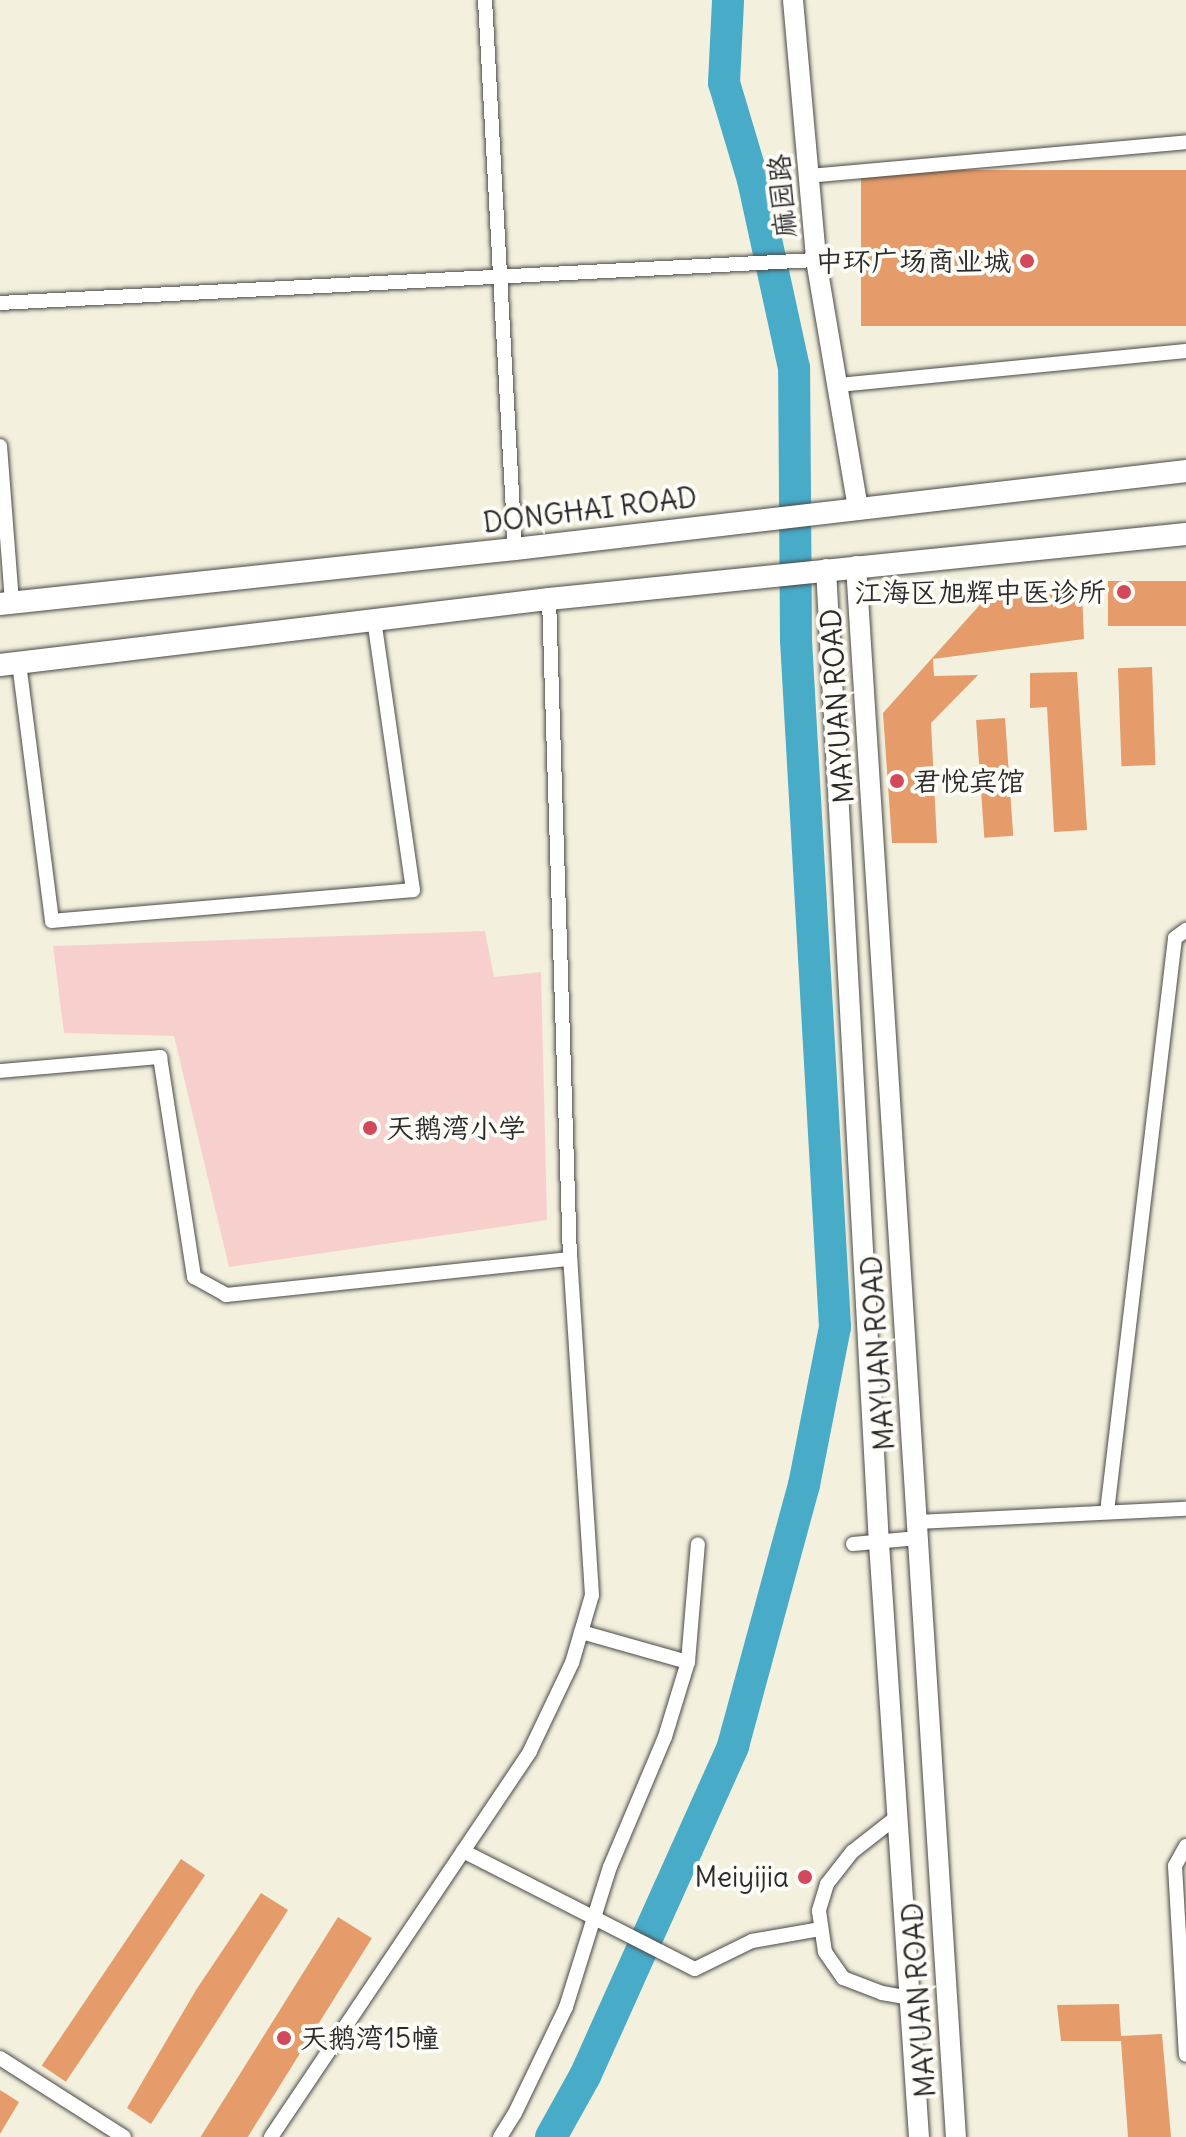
<!DOCTYPE html>
<meta charset="utf-8">
<style>
body{margin:0}
#map{position:relative;width:1186px;height:2137px;overflow:hidden;background:#f4f0de;font-family:Delius,"LXGW WenKai TC",sans-serif}
div>[style]{position:absolute}
[style*='--x']{left:calc(var(--x)*1px);top:calc(var(--y)*1px);width:calc(var(--w)*1px);rotate:calc(var(--a)*1deg)}
.built>*{inset:0;background:#f7d0ce}
.river>*{height:32px;margin:-16px;padding:0 16px;transform-origin:16px;border-radius:16px;background:#48abc8}
.building>*{inset:0;background:#e59b6a;transform-origin:0 0}
.roads{filter:drop-shadow(0 0 2px #494946) drop-shadow(0 0 2px #494946)}
.street>*{height:14px;margin:-7px;padding:0 7px;transform-origin:7px;border-radius:7px;background:#fff}
.secondary>*{height:20px;margin:-10px;padding:0 10px;transform-origin:10px;border-radius:10px;background:#fff}
.primary>*{height:22px;margin:-11px;padding:0 11px;transform-origin:11px;border-radius:11px;background:#fff}
.dots>*{width:22px;height:22px;translate:-50% -50%;box-sizing:border-box;border:4px solid #fdfcf7;border-radius:50%}
span{translate:-50% -50%;white-space:nowrap;text-align:center;line-height:1.15;-webkit-text-stroke:8px #fdfcf7;paint-order:stroke}
.street-label{font-size:28px;color:#2b2b2b}
.poi-label{font-size:28px;color:#2b2b2b}
.right{translate:-100% -50%;text-align:right}
.left{translate:0 -50%;text-align:left}
</style>
<div id="map">
<div class="built">
<i style="clip-path:polygon(485px 931px,494px 977px,541px 972px,547px 1220px,229px 1267px,174px 1036px,64px 1033px,53px 946px)"></i>
</div>
<div class="river">
<i style="--x:551;--y:2137;--w:70;--a:-60.9"></i>
<i style="--x:585;--y:2076;--w:362;--a:-65.8"></i>
<i style="--x:733;--y:1746;--w:270;--a:-74.8"></i>
<i style="--x:804;--y:1485;--w:161;--a:-78.9"></i>
<i style="--x:835;--y:1327;--w:688;--a:-93.25"></i>
<i style="--x:796;--y:640;--w:272;--a:-90.4"></i>
<i style="--x:794;--y:368;--w:192;--a:-102.3"></i>
<i style="--x:753;--y:180;--w:101;--a:-106.6"></i>
<i style="--x:724;--y:83;--w:83;--a:-87.2"></i>
</div>
<div class="building">
<i style="left:1186px;top:170px;width:156px;height:325px;rotate:90deg"></i>
<i style="left:1186px;top:581px;width:45px;height:78px;rotate:90deg"></i>
<i style="clip-path:polygon(1082px 592px,1084px 639px,933px 659px,934px 676px,978px 675px,931px 723px,937px 843px,892px 843px,883px 713px,985px 599px)"></i>
<i style="left:1152px;top:667px;width:98px;height:34px;rotate:88deg"></i>
<i style="clip-path:polygon(1077px 672px,1087px 830px,1054px 832px,1047px 707px,1030px 708px,1030px 673px)"></i>
<i style="left:1005px;top:718px;width:118px;height:29px;rotate:86deg"></i>
<i style="left:181px;top:1859px;width:29px;height:249px;rotate:34deg"></i>
<i style="clip-path:polygon(261px 1893px,288px 1910px,151px 2124px,127px 2108px,196px 1990px)"></i>
<i style="left:338px;top:1917px;width:40px;height:261px;rotate:32deg"></i>
<i style="clip-path:polygon(1119px 2004px,1121px 2036px,1162px 2034px,1171px 2137px,1128px 2137px,1121px 2041px,1061px 2041px,1057px 2005px)"></i>
<i style="clip-path:polygon(0 2090px,19px 2102px,0 2134px)"></i>
</div>
<div class="roads">
<div class="street">
<i style="--x:485;--y:0;--w:550;--a:86.87"></i>
<i style="--x:808;--y:176;--w:380;--a:-5.1"></i>
<i style="--x:0;--y:303;--w:817;--a:-3.02"></i>
<i style="--x:838;--y:385;--w:350;--a:-5.6"></i>
<i style="--x:0;--y:446;--w:157;--a:85.6"></i>
<i style="--x:19;--y:663;--w:260;--a:82.7"></i>
<i style="--x:52;--y:921;--w:362;--a:-4.9"></i>
<i style="--x:413;--y:890;--w:273;--a:-98.2"></i>
<i style="--x:0;--y:1071;--w:161;--a:-5"></i>
<i style="--x:160;--y:1057;--w:223;--a:81.2"></i>
<i style="--x:194;--y:1277;--w:37;--a:29"></i>
<i style="--x:226;--y:1295;--w:346;--a:-6"></i>
<i style="--x:1107;--y:1512;--w:578;--a:-83.24"></i>
<i style="--x:1175;--y:938;--w:14;--a:-36"></i>
<i style="--x:917;--y:1522;--w:269;--a:-2.8"></i>
<i style="--x:853;--y:1544;--w:65;--a:-5.3"></i>
<i style="--x:581;--y:1632;--w:111;--a:15.7"></i>
<i style="--x:898;--y:1816;--w:58;--a:142"></i>
<i style="--x:852;--y:1852;--w:41;--a:128"></i>
<i style="--x:827;--y:1884;--w:28;--a:107"></i>
<i style="--x:819;--y:1911;--w:41;--a:81.7"></i>
<i style="--x:825;--y:1952;--w:32;--a:55"></i>
<i style="--x:843;--y:1978;--w:42;--a:21"></i>
<i style="--x:882;--y:1993;--w:28;--a:10"></i>
<i style="--x:1186;--y:1846;--w:23;--a:119"></i>
<i style="--x:1175;--y:1866;--w:189;--a:86.7"></i>
<i style="--x:463;--y:1851;--w:260;--a:27"></i>
<i style="--x:695;--y:1969;--w:64;--a:-26.2"></i>
<i style="--x:752;--y:1941;--w:70;--a:-9.9"></i>
<i style="--x:0;--y:2058;--w:147;--a:32.5"></i>
<i style="--x:271;--y:2137;--w:465;--a:-56.1"></i>
<i style="--x:530;--y:1751;--w:98;--a:-64.5"></i>
<i style="--x:572;--y:1663;--w:71;--a:-73.6"></i>
<i style="--x:592;--y:1595;--w:337;--a:-93.7"></i>
<i style="--x:570;--y:1259;--w:660;--a:-91.82"></i>
<i style="--x:500;--y:2137;--w:28;--a:-58"></i>
<i style="--x:515;--y:2113;--w:118;--a:-64.3"></i>
<i style="--x:566;--y:2007;--w:147;--a:-72.6"></i>
<i style="--x:610;--y:1867;--w:141;--a:-67.1"></i>
<i style="--x:665;--y:1737;--w:78;--a:-73"></i>
<i style="--x:688;--y:1662;--w:118;--a:-85.2"></i>
</div>
<div class="secondary">
<i style="--x:793;--y:0;--w:261;--a:84.9"></i>
<i style="--x:816;--y:260;--w:253;--a:80.4"></i>
<i style="--x:856;--y:566;--w:1574;--a:86.36"></i>
<i style="--x:826;--y:569;--w:975;--a:86.89"></i>
<i style="--x:879;--y:1543;--w:595;--a:86.15"></i>
</div>
<div class="primary">
<i style="--x:0;--y:604;--w:518;--a:-6.1"></i>
<i style="--x:515;--y:549;--w:676;--a:-6.63"></i>
<i style="--x:0;--y:665;--w:553;--a:-6.86"></i>
<i style="--x:549;--y:599;--w:640;--a:-5.83"></i>
</div>
</div>
<div class="dots">
<i style="left:1027px;top:261px;background:#d1495b"></i>
<i style="left:1124px;top:592px;background:#d1495b"></i>
<i style="left:897px;top:781px;background:#d1495b"></i>
<i style="left:370px;top:1128px;background:#d1495b"></i>
<i style="left:805px;top:1877px;background:#d1495b"></i>
<i style="left:284px;top:2038px;background:#d1495b"></i>
</div>
<div class="street-label">
<span style="left:782px;top:196px;rotate:-95deg">麻园路</span>
<span style="left:590px;top:510px;rotate:-7deg">DONGHAI ROAD</span>
<span style="left:837px;top:706px;rotate:-94deg">MAYUAN ROAD</span>
<span style="left:878px;top:1353px;rotate:-94deg">MAYUAN ROAD</span>
<span style="left:919px;top:2000px;rotate:-94deg">MAYUAN ROAD</span>
</div>
<div class="poi-label">
<span class="right" style="left:1011px;top:261px">中环广场商业城</span>
<span class="right" style="left:1106px;top:592px">江海区旭辉中医诊所</span>
<span class="left" style="left:913px;top:781px">君悦宾馆</span>
<span class="left" style="left:386px;top:1128px">天鹅湾小学</span>
<span class="right" style="left:789px;top:1877px">Meiyijia</span>
<span class="left" style="left:300px;top:2038px">天鹅湾15幢</span>
</div>
</div>
